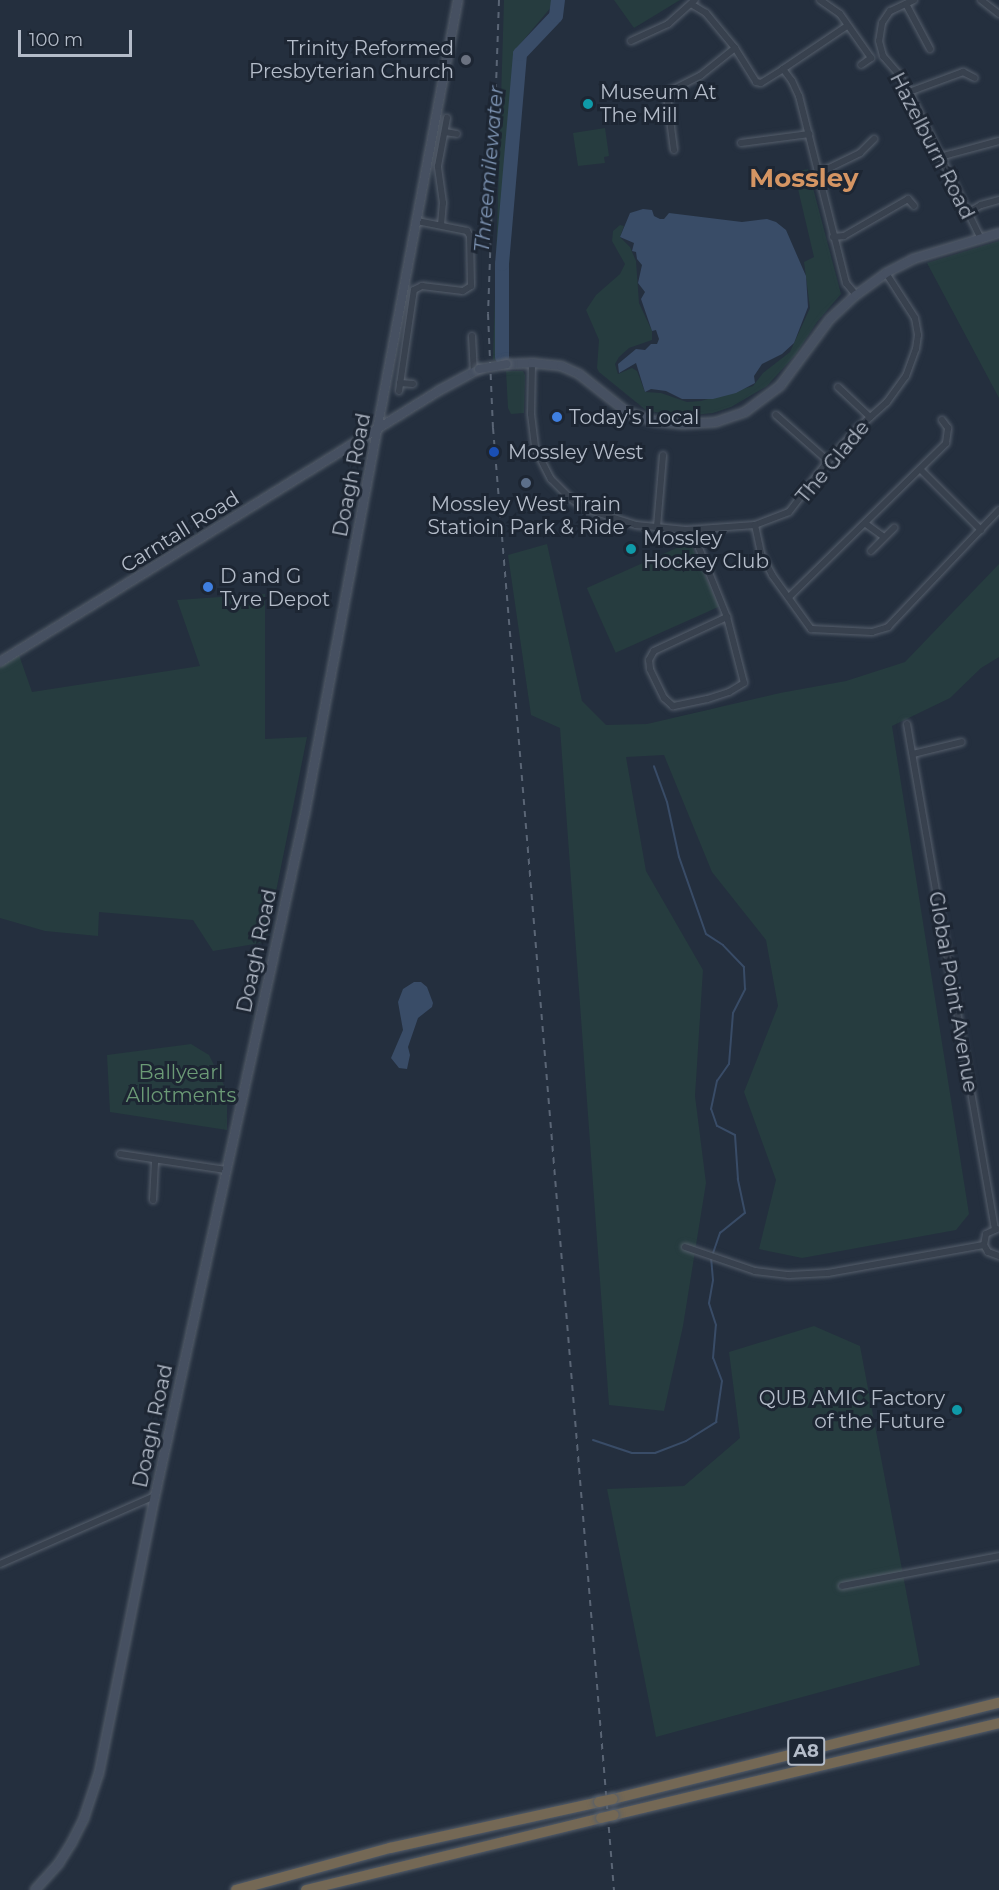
<!DOCTYPE html>
<style>
body{margin:0}
#map{position:relative;width:999px;height:1890px;overflow:hidden;background:#242f3e;font-family:Montserrat,sans-serif}
div>[style]{position:absolute}
[style*='--x']{left:calc(var(--x)*1px);top:calc(var(--y)*1px);width:calc(var(--w)*1px);rotate:calc(var(--a)*1deg)}
.green>*{inset:0;background:#263c3f;transform-origin:0 0}
.water>*{inset:0;background:#394c67}
.stream>*{height:2px;margin:-1px;padding:0 1px;transform-origin:1px;border-radius:1px;background:#394c67}
.river>*{height:14px;margin:-7px;padding:0 7px;transform-origin:7px;border-radius:7px;background:#394c67}
.roads{filter:drop-shadow(0 0 2px #565f6c) drop-shadow(0 0 2px #565f6c)}
.street>*{height:6px;margin:-3px;padding:0 3px;transform-origin:3px;border-radius:3px;background:#38414e}
.secondary>*{height:8px;margin:-4px;padding:0 4px;transform-origin:4px;border-radius:4px;background:#465061}
.highway>*{height:10px;margin:-5px;padding:0 5px;transform-origin:5px;border-radius:5px;background:#746855}
.rail>*{height:2px;margin-top:-1px;transform-origin:0;background:repeating-linear-gradient(90deg,#5a6575 0 6px,transparent 0 12px)}
.bridges{filter:drop-shadow(0 0 2px #565f6c) drop-shadow(0 0 2px #565f6c)}
.secondary-bridge>*{height:8px;margin:-4px;padding:0 4px;transform-origin:4px;border-radius:4px;background:#465061}
.highway-bridge>*{height:10px;margin:-5px;padding:0 5px;transform-origin:5px;border-radius:5px;background:#746855}
.dots>*{width:16px;height:16px;translate:-50% -50%;box-sizing:border-box;border:3px solid #1d2633;border-radius:50%}
span{translate:-50% -50%;white-space:nowrap;text-align:center;line-height:1.15;-webkit-text-stroke:6px #1d2633;paint-order:stroke}
.shield-label span{padding:2px 4px;background:#1d2633;border:2px solid;border-radius:4px;-webkit-text-stroke-width:0}
.shield-label{font-size:18px;color:#b4bcc9;font-weight:700}
.poi-label{font-size:20px;color:#b4bcc9}
.right{translate:-100% -50%;text-align:right}
.left{translate:0 -50%;text-align:left}
.street-label{font-size:20px;color:#b4bcc9}
.park-label{font-size:20px;color:#6b9a76}
.water-label{font-size:21px;color:#7c92b1;font-style:italic}
.district-label{font-size:26px;color:#d59563;font-weight:700}
.scale{position:absolute;left:18px;top:30px;width:114px;height:27px;box-sizing:border-box;border:3px solid #b4bcc9;border-top:0;padding-left:8px;font-size:18px;line-height:21px;white-space:nowrap;color:#b4bcc9;-webkit-text-stroke:4px #1d2633;paint-order:stroke}
</style>
<div id="map">
<div class="green">
<i style="clip-path:polygon(504px 0,552px 0,552px 6px,516px 49px,506px 358px,493px 360px)"></i>
<i style="clip-path:polygon(614px 0,680px 0,634px 28px)"></i>
<i style="clip-path:polygon(605px 128px,609px 156px,604px 157px,605px 163px,578px 166px,573px 133px)"></i>
<i style="clip-path:polygon(808px 169px,841px 294px,817px 322px,796px 354px,767px 386px,731px 407px,713px 413px,686px 416px,647px 411px,599px 372px,597px 368px,599px 340px,586px 310px,596px 295px,620px 274px,625px 264px,612px 241px,613px 231px,620px 225px,624px 226px,620px 237px,630px 247px,636px 261px,639px 303px,652px 331px,652px 340px,629px 348px,619px 357px,615px 364px,618px 374px,632px 368px,637px 371px,645px 392px,661px 393px,687px 402px,701px 401px,753px 386px,763px 373px,790px 352px,810px 308px,804px 262px,814px 257px,794px 172px)"></i>
<i style="clip-path:polygon(999px 241px,999px 398px,927px 263px)"></i>
<i style="clip-path:polygon(506px 371px,523px 371px,525px 375px,524px 413px,511px 414px,508px 408px)"></i>
<i style="left:690px;top:542px;width:71px;height:113px;rotate:66deg"></i>
<i style="clip-path:polygon(547px 544px,582px 701px,606px 725px,647px 724px,780px 693px,846px 681px,905px 662px,999px 564px,999px 657px,981px 668px,950px 698px,892px 726px,969px 1214px,956px 1230px,802px 1258px,759px 1249px,776px 1180px,744px 1092px,778px 1006px,766px 940px,712px 872px,664px 755px,626px 757px,646px 871px,703px 970px,695px 1096px,706px 1183px,683px 1326px,664px 1411px,609px 1405px,560px 728px,531px 715px,508px 555px)"></i>
<i style="clip-path:polygon(265px 594px,265px 739px,307px 737px,266px 942px,213px 951px,193px 920px,99px 912px,98px 936px,45px 931px,0 918px,0 667px,19px 655px,32px 692px,200px 666px,177px 600px)"></i>
<i style="clip-path:polygon(191px 1044px,209px 1055px,227px 1091px,227px 1130px,110px 1112px,107px 1055px)"></i>
<i style="clip-path:polygon(814px 1326px,860px 1346px,920px 1665px,656px 1737px,607px 1489px,684px 1486px,740px 1438px,729px 1352px)"></i>
</div>
<div class="water">
<i style="clip-path:polygon(643px 209px,652px 210px,654px 216px,660px 219px,664px 219px,669px 213px,742px 222px,767px 219px,776px 222px,786px 230px,806px 276px,808px 307px,794px 343px,782px 354px,762px 364px,754px 376px,755px 383px,736px 393px,713px 399px,682px 399px,666px 391px,651px 389px,645px 392px,636px 363px,619px 373px,618px 364px,636px 349px,645px 350px,651px 344px,657px 344px,659px 339px,656px 330px,652px 331px,641px 299px,645px 292px,638px 283px,642px 265px,637px 259px,636px 252px,632px 251px,634px 243px,620px 237px,630px 213px)"></i>
<i style="clip-path:polygon(414px 982px,421px 982px,427px 987px,433px 1003px,432px 1007px,418px 1018px,408px 1047px,410px 1055px,407px 1069px,399px 1068px,391px 1058px,403px 1030px,398px 1002px,403px 989px)"></i>
</div>
<div class="stream">
<i style="--x:593;--y:1440;--w:41;--a:18.4"></i>
<i style="--x:632;--y:1453;--w:23;--a:0"></i>
<i style="--x:655;--y:1453;--w:33;--a:-21"></i>
<i style="--x:686;--y:1441;--w:36;--a:-32"></i>
<i style="--x:716;--y:1422;--w:41;--a:-81.7"></i>
<i style="--x:722;--y:1381;--w:25;--a:-111"></i>
<i style="--x:713;--y:1358;--w:33;--a:-85"></i>
<i style="--x:716;--y:1325;--w:23;--a:-108"></i>
<i style="--x:709;--y:1303;--w:23;--a:-80"></i>
<i style="--x:713;--y:1280;--w:21;--a:-95"></i>
<i style="--x:711;--y:1259;--w:28;--a:-71"></i>
<i style="--x:720;--y:1233;--w:32;--a:-39"></i>
<i style="--x:745;--y:1213;--w:35;--a:-102"></i>
<i style="--x:738;--y:1179;--w:44;--a:-93.9"></i>
<i style="--x:735;--y:1135;--w:20;--a:-153"></i>
<i style="--x:717;--y:1126;--w:18;--a:-109"></i>
<i style="--x:711;--y:1109;--w:29;--a:-78"></i>
<i style="--x:717;--y:1081;--w:21;--a:-55"></i>
<i style="--x:729;--y:1064;--w:51;--a:-85.5"></i>
<i style="--x:733;--y:1013;--w:27;--a:-63"></i>
<i style="--x:745;--y:989;--w:22;--a:-93"></i>
<i style="--x:744;--y:967;--w:30;--a:-134"></i>
<i style="--x:723;--y:945;--w:20;--a:-147"></i>
<i style="--x:706;--y:934;--w:82;--a:-109.3"></i>
<i style="--x:679;--y:857;--w:56;--a:-102.3"></i>
<i style="--x:667;--y:802;--w:38;--a:-110"></i>
</div>
<div class="river">
<i style="--x:502;--y:357;--w:93;--a:-90"></i>
<i style="--x:502;--y:264;--w:211;--a:-85.1"></i>
<i style="--x:520;--y:54;--w:52;--a:-46.5"></i>
<i style="--x:556;--y:16;--w:16;--a:-83"></i>
</div>
<div class="roads">
<div class="street">
<i style="--x:820;--y:0;--w:24;--a:35"></i>
<i style="--x:840;--y:14;--w:54;--a:54.8"></i>
<i style="--x:871;--y:58;--w:12;--a:145"></i>
<i style="--x:914;--y:0;--w:26;--a:155"></i>
<i style="--x:890;--y:11;--w:14;--a:124"></i>
<i style="--x:882;--y:23;--w:18;--a:99"></i>
<i style="--x:879;--y:41;--w:16;--a:75"></i>
<i style="--x:883;--y:56;--w:23;--a:49"></i>
<i style="--x:898;--y:73;--w:22;--a:60"></i>
<i style="--x:909;--y:92;--w:164;--a:63.9"></i>
<i style="--x:981;--y:0;--w:23;--a:38"></i>
<i style="--x:691;--y:4;--w:17;--a:31"></i>
<i style="--x:706;--y:13;--w:45;--a:50.4"></i>
<i style="--x:735;--y:48;--w:40;--a:58"></i>
<i style="--x:756;--y:82;--w:5;--a:11"></i>
<i style="--x:761;--y:83;--w:26;--a:-32"></i>
<i style="--x:783;--y:69;--w:15;--a:53"></i>
<i style="--x:792;--y:81;--w:17;--a:65"></i>
<i style="--x:799;--y:96;--w:193;--a:75.9"></i>
<i style="--x:846;--y:283;--w:16;--a:50"></i>
<i style="--x:906;--y:4;--w:51;--a:61.9"></i>
<i style="--x:631;--y:41;--w:41;--a:-24.7"></i>
<i style="--x:668;--y:24;--w:36;--a:-42"></i>
<i style="--x:783;--y:69;--w:77;--a:-33.9"></i>
<i style="--x:909;--y:92;--w:58;--a:-20.3"></i>
<i style="--x:963;--y:72;--w:13;--a:27"></i>
<i style="--x:445;--y:132;--w:12;--a:9"></i>
<i style="--x:741;--y:143;--w:69;--a:-7.5"></i>
<i style="--x:674;--y:150;--w:53;--a:-97.5"></i>
<i style="--x:667;--y:97;--w:7;--a:-63"></i>
<i style="--x:670;--y:91;--w:34;--a:-27"></i>
<i style="--x:700;--y:76;--w:45;--a:-38.7"></i>
<i style="--x:940;--y:157;--w:61;--a:-15.2"></i>
<i style="--x:817;--y:174;--w:48;--a:-26"></i>
<i style="--x:860;--y:153;--w:20;--a:-45"></i>
<i style="--x:967;--y:213;--w:16;--a:-30"></i>
<i style="--x:981;--y:205;--w:19;--a:-16"></i>
<i style="--x:441;--y:225;--w:22;--a:-85"></i>
<i style="--x:443;--y:203;--w:37;--a:-98"></i>
<i style="--x:438;--y:166;--w:49;--a:-79.4"></i>
<i style="--x:833;--y:237;--w:11;--a:-5"></i>
<i style="--x:844;--y:236;--w:74;--a:-30"></i>
<i style="--x:908;--y:199;--w:9;--a:49"></i>
<i style="--x:472;--y:336;--w:35;--a:87"></i>
<i style="--x:532;--y:363;--w:51;--a:91.1"></i>
<i style="--x:531;--y:414;--w:34;--a:83"></i>
<i style="--x:535;--y:448;--w:35;--a:63"></i>
<i style="--x:551;--y:479;--w:28;--a:45"></i>
<i style="--x:571;--y:499;--w:18;--a:34"></i>
<i style="--x:586;--y:509;--w:52;--a:17.7"></i>
<i style="--x:636;--y:525;--w:50;--a:5.7"></i>
<i style="--x:686;--y:530;--w:69;--a:-4.1"></i>
<i style="--x:755;--y:525;--w:36;--a:-21"></i>
<i style="--x:789;--y:512;--w:64;--a:-52.6"></i>
<i style="--x:828;--y:461;--w:43;--a:-47.8"></i>
<i style="--x:857;--y:429;--w:40;--a:-42"></i>
<i style="--x:887;--y:402;--w:32;--a:-54"></i>
<i style="--x:906;--y:376;--w:29;--a:-70"></i>
<i style="--x:916;--y:349;--w:14;--a:-82"></i>
<i style="--x:918;--y:335;--w:17;--a:-100"></i>
<i style="--x:915;--y:318;--w:54;--a:-122.8"></i>
<i style="--x:400;--y:383;--w:13;--a:4"></i>
<i style="--x:838;--y:387;--w:44;--a:43.2"></i>
<i style="--x:399;--y:391;--w:102;--a:-81.6"></i>
<i style="--x:414;--y:290;--w:9;--a:-27"></i>
<i style="--x:422;--y:286;--w:41;--a:7"></i>
<i style="--x:463;--y:291;--w:9;--a:-32"></i>
<i style="--x:471;--y:286;--w:50;--a:-91.1"></i>
<i style="--x:470;--y:236;--w:6;--a:-121"></i>
<i style="--x:467;--y:231;--w:51;--a:-168.7"></i>
<i style="--x:776;--y:415;--w:69;--a:41.5"></i>
<i style="--x:921;--y:470;--w:85;--a:45"></i>
<i style="--x:866;--y:524;--w:22;--a:36"></i>
<i style="--x:755;--y:525;--w:30;--a:78"></i>
<i style="--x:761;--y:554;--w:24;--a:62"></i>
<i style="--x:772;--y:575;--w:67;--a:54.2"></i>
<i style="--x:811;--y:629;--w:61;--a:2.8"></i>
<i style="--x:872;--y:632;--w:17;--a:-17"></i>
<i style="--x:888;--y:627;--w:161;--a:-46.5"></i>
<i style="--x:657;--y:527;--w:72;--a:-85.2"></i>
<i style="--x:700;--y:529;--w:19;--a:93"></i>
<i style="--x:699;--y:548;--w:74;--a:67.9"></i>
<i style="--x:727;--y:617;--w:68;--a:75.6"></i>
<i style="--x:744;--y:683;--w:17;--a:149"></i>
<i style="--x:729;--y:692;--w:23;--a:162"></i>
<i style="--x:707;--y:699;--w:35;--a:168"></i>
<i style="--x:673;--y:706;--w:12;--a:-138"></i>
<i style="--x:664;--y:698;--w:32;--a:-116"></i>
<i style="--x:650;--y:669;--w:9;--a:-96"></i>
<i style="--x:649;--y:660;--w:10;--a:-61"></i>
<i style="--x:654;--y:651;--w:81;--a:-25"></i>
<i style="--x:871;--y:551;--w:33;--a:-45"></i>
<i style="--x:789;--y:597;--w:220;--a:-44.4"></i>
<i style="--x:946;--y:443;--w:15;--a:-82"></i>
<i style="--x:948;--y:428;--w:10;--a:-127"></i>
<i style="--x:907;--y:724;--w:513;--a:80.12"></i>
<i style="--x:913;--y:754;--w:50;--a:-13.8"></i>
<i style="--x:120;--y:1154;--w:107;--a:8.6"></i>
<i style="--x:153;--y:1200;--w:39;--a:-87"></i>
<i style="--x:997;--y:1229;--w:12;--a:156"></i>
<i style="--x:986;--y:1234;--w:11;--a:100"></i>
<i style="--x:984;--y:1245;--w:8;--a:60"></i>
<i style="--x:988;--y:1252;--w:12;--a:20"></i>
<i style="--x:685;--y:1247;--w:74;--a:18.9"></i>
<i style="--x:755;--y:1271;--w:34;--a:7"></i>
<i style="--x:789;--y:1275;--w:39;--a:-3"></i>
<i style="--x:828;--y:1273;--w:158;--a:-10.2"></i>
<i style="--x:0;--y:1564;--w:169;--a:-23.7"></i>
<i style="--x:842;--y:1586;--w:160;--a:-10.8"></i>
</div>
<div class="secondary">
<i style="--x:507;--y:364;--w:25;--a:-2"></i>
<i style="--x:532;--y:363;--w:29;--a:6"></i>
<i style="--x:561;--y:366;--w:20;--a:24"></i>
<i style="--x:579;--y:374;--w:61;--a:38.4"></i>
<i style="--x:627;--y:412;--w:28;--a:19"></i>
<i style="--x:653;--y:421;--w:30;--a:6"></i>
<i style="--x:683;--y:424;--w:33;--a:-3"></i>
<i style="--x:716;--y:422;--w:31;--a:-19"></i>
<i style="--x:745;--y:412;--w:44;--a:-36.6"></i>
<i style="--x:780;--y:386;--w:84;--a:-53.3"></i>
<i style="--x:830;--y:319;--w:35;--a:-43"></i>
<i style="--x:856;--y:295;--w:37;--a:-36"></i>
<i style="--x:886;--y:273;--w:30;--a:-27"></i>
<i style="--x:913;--y:259;--w:90;--a:-16.8"></i>
<i style="--x:0;--y:662;--w:517;--a:-31.72"></i>
<i style="--x:440;--y:390;--w:44;--a:-28.3"></i>
<i style="--x:35;--y:1890;--w:36;--a:-48"></i>
<i style="--x:59;--y:1863;--w:25;--a:-58"></i>
<i style="--x:72;--y:1842;--w:27;--a:-63"></i>
<i style="--x:84;--y:1818;--w:47;--a:-71.6"></i>
<i style="--x:99;--y:1773;--w:283;--a:-78.6"></i>
<i style="--x:155;--y:1496;--w:699;--a:-77.61"></i>
<i style="--x:305;--y:813;--w:827;--a:-79.34"></i>
</div>
<div class="highway">
<i style="--x:613;--y:1799;--w:398;--a:-14"></i>
<i style="--x:614;--y:1815;--w:396;--a:-13.4"></i>
<i style="--x:236;--y:1890;--w:160;--a:-15.3"></i>
<i style="--x:390;--y:1848;--w:214;--a:-12.4"></i>
<i style="--x:306;--y:1890;--w:304;--a:-13.7"></i>
</div>
</div>
<div class="rail">
<i style="--x:499;--y:0;--w:314;--a:92"></i>
<i style="--x:488;--y:314;--w:114;--a:87.5"></i>
<i style="--x:493;--y:428;--w:1467;--a:85.27"></i>
</div>
<div class="bridges">
<div class="secondary-bridge">
<i style="--x:479;--y:369;--w:28;--a:-10"></i>
</div>
<div class="highway-bridge">
<i style="--x:599;--y:1802;--w:14;--a:-12"></i>
<i style="--x:601;--y:1818;--w:13;--a:-13"></i>
</div>
</div>
<div class="dots">
<i style="left:466px;top:60px;background:#6b7280"></i>
<i style="left:588px;top:104px;background:#0f9aa8"></i>
<i style="left:557px;top:417px;background:#3f7fe0"></i>
<i style="left:494px;top:452px;background:#1a4fb4"></i>
<i style="left:526px;top:483px;background:#5c6f8a"></i>
<i style="left:631px;top:549px;background:#0f9aa8"></i>
<i style="left:208px;top:587px;background:#3f7fe0"></i>
<i style="left:957px;top:1410px;background:#0f9aa8"></i>
</div>
<div class="shield-label">
<span style="left:806px;top:1751px">A8</span>
</div>
<div class="poi-label">
<span class="right" style="left:454px;top:60px">Trinity Reformed<br>Presbyterian Church</span>
<span class="left" style="left:600px;top:104px">Museum At<br>The Mill</span>
<span class="left" style="left:569px;top:417px">Today's Local</span>
<span class="left" style="left:508px;top:452px">Mossley West</span>
<span style="left:526px;top:516px">Mossley West Train<br>Statioin Park &amp; Ride</span>
<span class="left" style="left:643px;top:550px">Mossley<br>Hockey Club</span>
<span class="left" style="left:220px;top:588px">D and G<br>Tyre Depot</span>
<span class="right" style="left:945px;top:1410px">QUB AMIC Factory<br>of the Future</span>
</div>
<div class="street-label">
<span style="left:932px;top:146px;rotate:63deg">Hazelburn Road</span>
<span style="left:833px;top:462px;rotate:-50deg">The Glade</span>
<span style="left:352px;top:475px;rotate:-79deg">Doagh Road</span>
<span style="left:180px;top:532px;rotate:-32deg">Carntall Road</span>
<span style="left:257px;top:951px;rotate:-78deg">Doagh Road</span>
<span style="left:953px;top:992px;rotate:80deg">Global Point Avenue</span>
<span style="left:153px;top:1426px;rotate:-78deg">Doagh Road</span>
</div>
<div class="park-label">
<span style="left:181px;top:1084px">Ballyearl<br>Allotments</span>
</div>
<div class="water-label">
<span style="left:489px;top:169px;rotate:-85deg">Threemilewater</span>
</div>
<div class="district-label">
<span style="left:804px;top:179px">Mossley</span>
</div>
<div class="scale">100 m</div>
</div>
